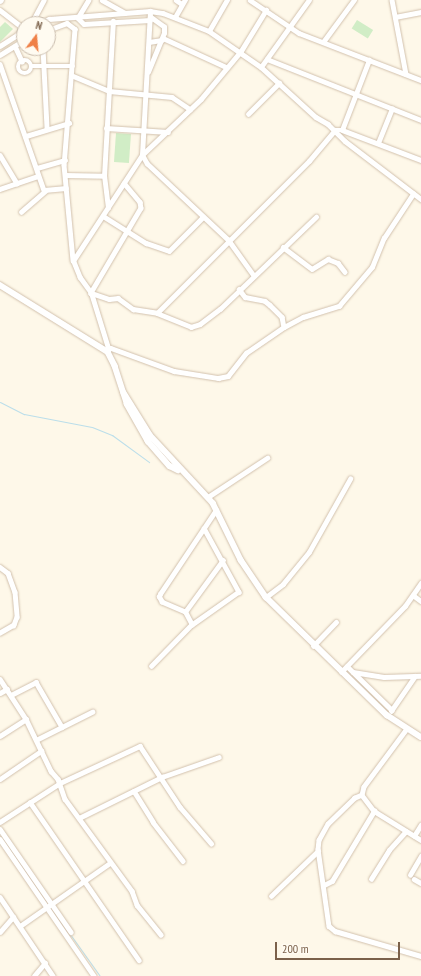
<!DOCTYPE html>
<style>
body{margin:0}
#map{position:relative;width:421px;height:976px;overflow:hidden;background:#fef8e9;font-family:"PT Sans Narrow",sans-serif}
div>[style]{position:absolute}
[style*='--x']{left:calc(var(--x)*1px);top:calc(var(--y)*1px);width:calc(var(--w)*1px);rotate:calc(var(--a)*1deg)}
.green>*{inset:0;background:#d1edc6;transform-origin:0 0}
.stream>*{height:1px;margin:-0.5px;padding:0 0.5px;transform-origin:0.5px;border-radius:0.5px;background:#bbdeea}
.roads{filter:drop-shadow(0 0 1px #d2c1ad) drop-shadow(0 0 1px #d2c1ad)}
.minor>*{height:4.5px;margin:-2.25px;padding:0 2.25px;transform-origin:2.25px;border-radius:2.25px;background:#fff}
.minor>.ring{margin:-2.25px;padding:0;box-sizing:content-box;background:none;border:4.5px solid #fff;border-radius:50%}
.tertiary>*{height:5.5px;margin:-2.75px;padding:0 2.75px;transform-origin:2.75px;border-radius:2.75px;background:#fff}
span{translate:-50% -50%;white-space:nowrap;text-align:center;line-height:1.15;-webkit-text-stroke:3.5px #fffbf1;paint-order:stroke}
.north{position:absolute;left:16px;top:16px;width:40px;height:40px;box-sizing:border-box;background:#fffbf1;border:1px solid #cabdae;border-radius:50%;rotate:16deg;font-size:11px;font-weight:700;line-height:16px;text-align:center;color:#7b614a}
.north::after{content:'';display:block;margin:auto;width:14px;height:18px;background:#ef8047;clip-path:polygon(50% 0,100% 100%,50% 72%,0 100%)}
.scale{position:absolute;left:275px;top:942px;width:125px;height:18px;box-sizing:border-box;border:2px solid #7b614a;border-top:0;padding-left:5px;font-size:12px;line-height:14px;white-space:nowrap;color:#7b614a;-webkit-text-stroke:3px #fffbf1;paint-order:stroke}
</style>
<div id="map">
<div class="green">
<i style="left:357px;top:20px;width:19px;height:10px;rotate:32deg"></i>
<i style="clip-path:polygon(5px 22px,13px 29px,0 42px,0 27px)"></i>
<i style="left:116px;top:133px;width:15px;height:29px;rotate:4deg"></i>
</div>
<div class="stream">
<i style="--x:0;--y:402;--w:27;--a:27"></i>
<i style="--x:24;--y:414;--w:69;--a:10.8"></i>
<i style="--x:92;--y:427;--w:22;--a:22"></i>
<i style="--x:112;--y:435;--w:46;--a:36.1"></i>
<i style="--x:0;--y:833;--w:7;--a:56"></i>
<i style="--x:70;--y:934;--w:52;--a:54.5"></i>
</div>
<div class="roads">
<div class="minor">
<i style="--x:89;--y:0;--w:21;--a:121"></i>
<i style="--x:78;--y:18;--w:8;--a:45"></i>
<i style="--x:84;--y:24;--w:66;--a:-3.5"></i>
<i style="--x:102;--y:0;--w:26;--a:29"></i>
<i style="--x:176;--y:0;--w:7;--a:34"></i>
<i style="--x:250;--y:0;--w:59;--a:34"></i>
<i style="--x:299;--y:33;--w:131;--a:21.1"></i>
<i style="--x:392;--y:0;--w:75;--a:79.3"></i>
<i style="--x:0;--y:1;--w:1;--a:-45"></i>
<i style="--x:0;--y:10;--w:31;--a:38"></i>
<i style="--x:175;--y:17;--w:20;--a:-60"></i>
<i style="--x:395;--y:17;--w:26;--a:-11"></i>
<i style="--x:31;--y:24;--w:27;--a:-62"></i>
<i style="--x:38;--y:24;--w:12;--a:-24"></i>
<i style="--x:49;--y:19;--w:101;--a:-4.5"></i>
<i style="--x:150;--y:11;--w:13;--a:9"></i>
<i style="--x:163;--y:13;--w:49;--a:21.4"></i>
<i style="--x:209;--y:31;--w:63;--a:34.7"></i>
<i style="--x:261;--y:67;--w:74;--a:42.3"></i>
<i style="--x:316;--y:117;--w:14;--a:30"></i>
<i style="--x:328;--y:124;--w:24;--a:45"></i>
<i style="--x:345;--y:141;--w:96;--a:37.3"></i>
<i style="--x:48;--y:30;--w:20;--a:-20"></i>
<i style="--x:67;--y:23;--w:10;--a:37"></i>
<i style="--x:75;--y:29;--w:136;--a:94.6"></i>
<i style="--x:64;--y:165;--w:96;--a:84.6"></i>
<i style="--x:209;--y:31;--w:36;--a:-60"></i>
<i style="--x:163;--y:38;--w:69;--a:24.7"></i>
<i style="--x:149;--y:42;--w:13;--a:-9"></i>
<i style="--x:323;--y:42;--w:52;--a:-53.6"></i>
<i style="--x:0;--y:46;--w:20;--a:-33"></i>
<i style="--x:17;--y:35;--w:9;--a:-54"></i>
<i style="--x:15;--y:46;--w:17;--a:65"></i>
<i style="--x:43;--y:48;--w:80;--a:87.1"></i>
<i style="--x:0;--y:55;--w:28;--a:-32"></i>
<i style="--x:267;--y:59;--w:166;--a:21.6"></i>
<i class="ring" style="left:18px;top:60px;width:9.5px;height:9.5px"></i>
<i style="--x:0;--y:64;--w:133;--a:70.8"></i>
<i style="--x:44;--y:190;--w:22;--a:-5"></i>
<i style="--x:32;--y:66;--w:41;--a:0"></i>
<i style="--x:261;--y:67;--w:82;--a:-54.4"></i>
<i style="--x:148;--y:72;--w:42;--a:-67.7"></i>
<i style="--x:164;--y:33;--w:6;--a:-90"></i>
<i style="--x:164;--y:27;--w:17;--a:-144"></i>
<i style="--x:71;--y:75;--w:41;--a:22.8"></i>
<i style="--x:109;--y:91;--w:63;--a:5.4"></i>
<i style="--x:172;--y:97;--w:22;--a:34"></i>
<i style="--x:248;--y:114;--w:44;--a:-45"></i>
<i style="--x:106;--y:128;--w:62;--a:3.7"></i>
<i style="--x:342;--y:130;--w:75;--a:-68.9"></i>
<i style="--x:26;--y:136;--w:45;--a:-16.8"></i>
<i style="--x:378;--y:143;--w:37;--a:-68"></i>
<i style="--x:0;--y:155;--w:33;--a:59"></i>
<i style="--x:37;--y:168;--w:29;--a:-16"></i>
<i style="--x:65;--y:175;--w:39;--a:1"></i>
<i style="--x:124;--y:183;--w:25;--a:50"></i>
<i style="--x:140;--y:202;--w:6;--a:81"></i>
<i style="--x:141;--y:208;--w:99;--a:120.5"></i>
<i style="--x:91;--y:293;--w:19;--a:18"></i>
<i style="--x:109;--y:299;--w:9;--a:-6"></i>
<i style="--x:118;--y:298;--w:19;--a:36"></i>
<i style="--x:133;--y:309;--w:24;--a:9"></i>
<i style="--x:157;--y:313;--w:37;--a:22"></i>
<i style="--x:191;--y:327;--w:9;--a:-18"></i>
<i style="--x:200;--y:324;--w:25;--a:-37"></i>
<i style="--x:220;--y:309;--w:133;--a:-43.8"></i>
<i style="--x:0;--y:189;--w:40;--a:-18.9"></i>
<i style="--x:108;--y:208;--w:32;--a:-97"></i>
<i style="--x:104;--y:176;--w:155;--a:-86.7"></i>
<i style="--x:21;--y:212;--w:32;--a:-41"></i>
<i style="--x:103;--y:216;--w:51;--a:32.1"></i>
<i style="--x:146;--y:243;--w:24;--a:19"></i>
<i style="--x:169;--y:251;--w:48;--a:-45"></i>
<i style="--x:283;--y:247;--w:36;--a:37"></i>
<i style="--x:312;--y:269;--w:19;--a:-32"></i>
<i style="--x:328;--y:259;--w:11;--a:22"></i>
<i style="--x:338;--y:263;--w:11;--a:52"></i>
<i style="--x:253;--y:275;--w:43;--a:-125.5"></i>
<i style="--x:228;--y:240;--w:111;--a:-136.8"></i>
<i style="--x:147;--y:164;--w:10;--a:-119"></i>
<i style="--x:142;--y:155;--w:81;--a:-43.5"></i>
<i style="--x:201;--y:99;--w:62;--a:-50.2"></i>
<i style="--x:241;--y:51;--w:48;--a:-58.6"></i>
<i style="--x:239;--y:289;--w:10;--a:53"></i>
<i style="--x:245;--y:297;--w:20;--a:11"></i>
<i style="--x:265;--y:301;--w:6;--a:39"></i>
<i style="--x:270;--y:305;--w:17;--a:45"></i>
<i style="--x:282;--y:317;--w:10;--a:79"></i>
<i style="--x:157;--y:313;--w:215;--a:-45"></i>
<i style="--x:309;--y:161;--w:40;--a:-50"></i>
<i style="--x:335;--y:130;--w:7;--a:0"></i>
<i style="--x:342;--y:130;--w:85;--a:20.8"></i>
<i style="--x:108;--y:348;--w:58;--a:-107.2"></i>
<i style="--x:91;--y:293;--w:19;--a:-126"></i>
<i style="--x:80;--y:278;--w:18;--a:-112"></i>
<i style="--x:73;--y:261;--w:126;--a:-56.9"></i>
<i style="--x:142;--y:155;--w:144;--a:-86.8"></i>
<i style="--x:108;--y:352;--w:4;--a:-90"></i>
<i style="--x:108;--y:348;--w:3;--a:0"></i>
<i style="--x:111;--y:348;--w:67;--a:20.1"></i>
<i style="--x:174;--y:371;--w:45;--a:9"></i>
<i style="--x:218;--y:378;--w:10;--a:-11"></i>
<i style="--x:228;--y:376;--w:29;--a:-52"></i>
<i style="--x:246;--y:353;--w:46;--a:-34.4"></i>
<i style="--x:284;--y:327;--w:21;--a:-28"></i>
<i style="--x:303;--y:317;--w:38;--a:-17"></i>
<i style="--x:339;--y:306;--w:51;--a:-49.8"></i>
<i style="--x:372;--y:267;--w:31;--a:-68"></i>
<i style="--x:384;--y:238;--w:53;--a:-56.6"></i>
<i style="--x:208;--y:497;--w:71;--a:-33.5"></i>
<i style="--x:204;--y:528;--w:73;--a:61.3"></i>
<i style="--x:239;--y:592;--w:57;--a:144.9"></i>
<i style="--x:192;--y:625;--w:15;--a:-118"></i>
<i style="--x:185;--y:612;--w:25;--a:-157"></i>
<i style="--x:162;--y:602;--w:6;--a:-121"></i>
<i style="--x:159;--y:597;--w:3;--a:-72"></i>
<i style="--x:160;--y:594;--w:101;--a:-56.3"></i>
<i style="--x:0;--y:567;--w:10;--a:37"></i>
<i style="--x:8;--y:573;--w:20;--a:70"></i>
<i style="--x:15;--y:592;--w:25;--a:85"></i>
<i style="--x:17;--y:617;--w:9;--a:111"></i>
<i style="--x:14;--y:625;--w:16;--a:150"></i>
<i style="--x:413;--y:595;--w:10;--a:37"></i>
<i style="--x:266;--y:597;--w:21;--a:-37"></i>
<i style="--x:283;--y:584;--w:41;--a:-50.9"></i>
<i style="--x:309;--y:552;--w:84;--a:-60.7"></i>
<i style="--x:185;--y:612;--w:64;--a:-53.8"></i>
<i style="--x:313;--y:646;--w:33;--a:-46"></i>
<i style="--x:151;--y:666;--w:57;--a:-45.7"></i>
<i style="--x:347;--y:666;--w:63;--a:44.4"></i>
<i style="--x:341;--y:672;--w:92;--a:-45.9"></i>
<i style="--x:405;--y:606;--w:28;--a:-55"></i>
<i style="--x:353;--y:672;--w:31;--a:9"></i>
<i style="--x:384;--y:677;--w:37;--a:-2"></i>
<i style="--x:0;--y:679;--w:48;--a:57"></i>
<i style="--x:26;--y:719;--w:58;--a:64.3"></i>
<i style="--x:51;--y:771;--w:11;--a:49"></i>
<i style="--x:58;--y:779;--w:21;--a:71"></i>
<i style="--x:65;--y:799;--w:114;--a:53.9"></i>
<i style="--x:132;--y:891;--w:15;--a:70"></i>
<i style="--x:137;--y:905;--w:38;--a:51"></i>
<i style="--x:0;--y:693;--w:8;--a:-30"></i>
<i style="--x:11;--y:695;--w:28;--a:-27"></i>
<i style="--x:36;--y:682;--w:52;--a:60"></i>
<i style="--x:391;--y:711;--w:42;--a:-55.6"></i>
<i style="--x:407;--y:729;--w:72;--a:126.6"></i>
<i style="--x:364;--y:787;--w:8;--a:104"></i>
<i style="--x:362;--y:795;--w:20;--a:53"></i>
<i style="--x:374;--y:811;--w:55;--a:31.7"></i>
<i style="--x:0;--y:736;--w:31;--a:-33"></i>
<i style="--x:36;--y:740;--w:63;--a:-26.6"></i>
<i style="--x:0;--y:779;--w:50;--a:-34.3"></i>
<i style="--x:134;--y:791;--w:36;--a:58"></i>
<i style="--x:153;--y:822;--w:49;--a:52.4"></i>
<i style="--x:362;--y:795;--w:8;--a:157"></i>
<i style="--x:355;--y:798;--w:37;--a:136"></i>
<i style="--x:328;--y:824;--w:18;--a:119"></i>
<i style="--x:319;--y:840;--w:9;--a:96"></i>
<i style="--x:318;--y:849;--w:78;--a:81.9"></i>
<i style="--x:329;--y:926;--w:8;--a:40"></i>
<i style="--x:335;--y:931;--w:90;--a:16.2"></i>
<i style="--x:30;--y:802;--w:192;--a:55.4"></i>
<i style="--x:79;--y:818;--w:93;--a:-26.3"></i>
<i style="--x:162;--y:777;--w:60;--a:-19.3"></i>
<i style="--x:0;--y:822;--w:72;--a:-33"></i>
<i style="--x:60;--y:783;--w:88;--a:-24.8"></i>
<i style="--x:140;--y:746;--w:73;--a:56.7"></i>
<i style="--x:180;--y:807;--w:48;--a:49.3"></i>
<i style="--x:0;--y:829;--w:125;--a:55.4"></i>
<i style="--x:414;--y:836;--w:13;--a:-58"></i>
<i style="--x:0;--y:839;--w:166;--a:55.5"></i>
<i style="--x:410;--y:875;--w:22;--a:-60"></i>
<i style="--x:371;--y:879;--w:34;--a:-58"></i>
<i style="--x:389;--y:850;--w:25;--a:-48"></i>
<i style="--x:414;--y:879;--w:8;--a:30"></i>
<i style="--x:324;--y:885;--w:9;--a:-27"></i>
<i style="--x:332;--y:881;--w:82;--a:-59"></i>
<i style="--x:271;--y:896;--w:65;--a:-43.8"></i>
<i style="--x:0;--y:897;--w:95;--a:56.1"></i>
<i style="--x:20;--y:926;--w:110;--a:-35"></i>
<i style="--x:0;--y:932;--w:20;--a:-49"></i>
<i style="--x:34;--y:976;--w:17;--a:-50"></i>
</div>
<div class="tertiary">
<i style="--x:0;--y:285;--w:127;--a:31.8"></i>
<i style="--x:108;--y:352;--w:16;--a:63"></i>
<i style="--x:115;--y:366;--w:40;--a:72"></i>
<i style="--x:127;--y:404;--w:43;--a:60.4"></i>
<i style="--x:148;--y:441;--w:33;--a:49"></i>
<i style="--x:170;--y:466;--w:9;--a:27"></i>
<i style="--x:124;--y:393;--w:49;--a:58.2"></i>
<i style="--x:150;--y:435;--w:93;--a:47.2"></i>
<i style="--x:213;--y:503;--w:64;--a:63.8"></i>
<i style="--x:241;--y:560;--w:45;--a:56"></i>
<i style="--x:266;--y:597;--w:169;--a:44.3"></i>
<i style="--x:387;--y:715;--w:40;--a:32.9"></i>
</div>
</div>
<div class="north">N</div>
<div class="scale">200 m</div>
</div>
